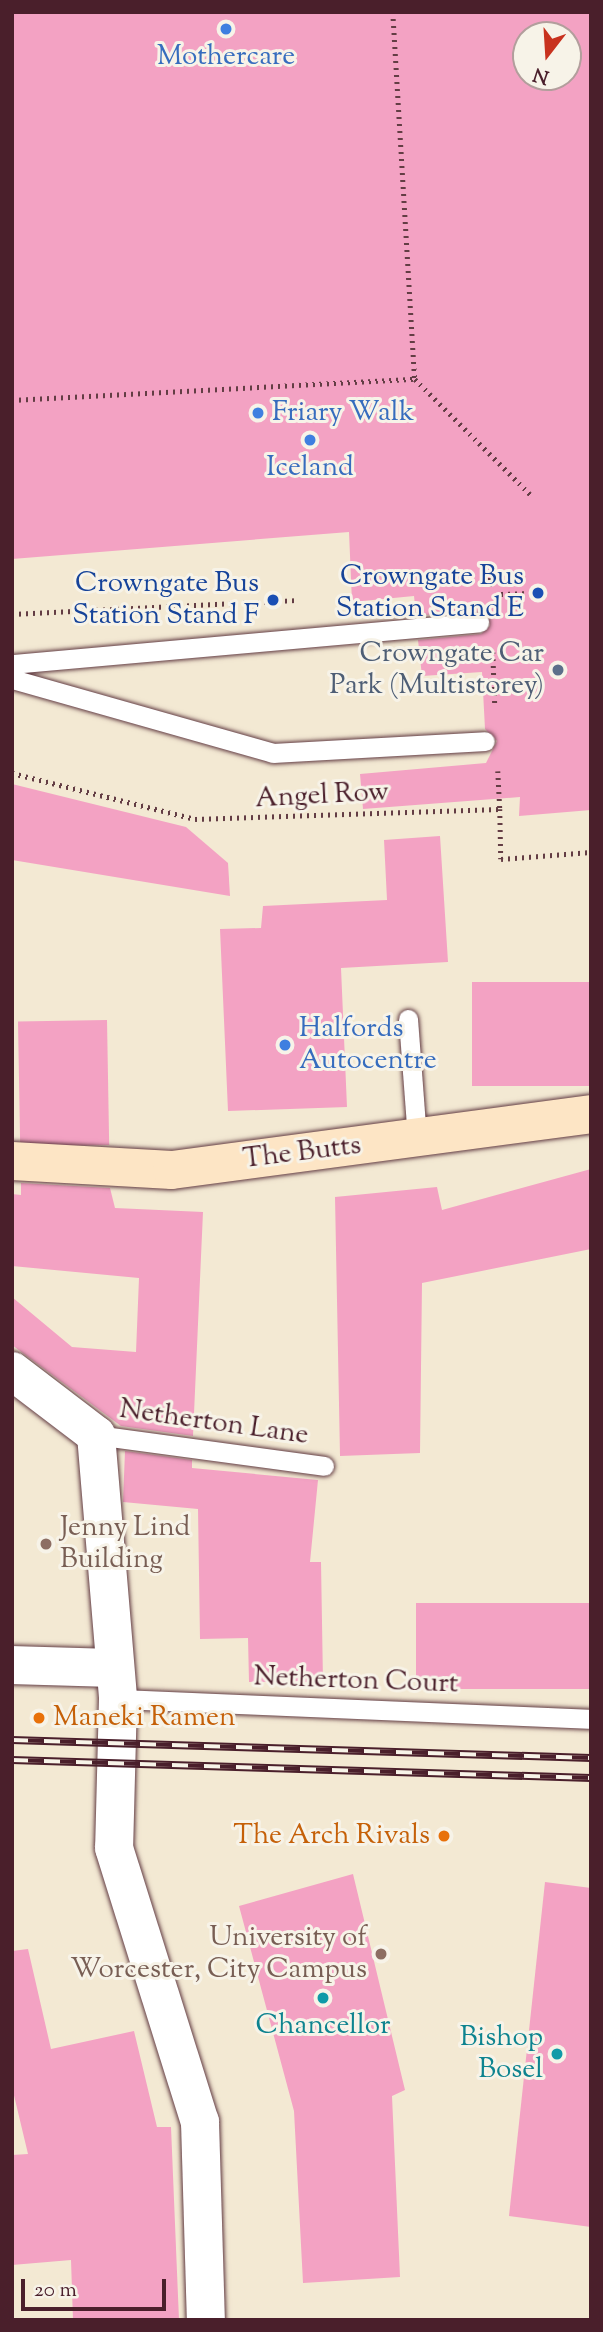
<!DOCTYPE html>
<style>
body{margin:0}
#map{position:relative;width:603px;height:2332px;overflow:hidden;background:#f3e9d3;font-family:"Sorts Mill Goudy",serif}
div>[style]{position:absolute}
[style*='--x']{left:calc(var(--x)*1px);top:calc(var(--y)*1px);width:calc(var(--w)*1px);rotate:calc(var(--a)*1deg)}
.building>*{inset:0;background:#f3a2c3;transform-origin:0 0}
.path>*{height:4.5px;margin-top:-2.25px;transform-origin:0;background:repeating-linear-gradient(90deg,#633d44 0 2px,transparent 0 7px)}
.roads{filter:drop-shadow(0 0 2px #633d44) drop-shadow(0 0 2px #633d44)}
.lane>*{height:19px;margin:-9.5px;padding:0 9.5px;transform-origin:9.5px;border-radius:9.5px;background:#fff}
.street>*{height:38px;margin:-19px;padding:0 19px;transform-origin:19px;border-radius:19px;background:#fff}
.secondary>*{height:38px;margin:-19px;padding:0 19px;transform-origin:19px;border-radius:19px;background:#fde5c5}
.rail>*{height:8px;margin-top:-4px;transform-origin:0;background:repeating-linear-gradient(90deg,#f7f3e8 0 16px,#4a1f2b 0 32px);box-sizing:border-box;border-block:2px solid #4a1f2b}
.dots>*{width:19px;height:19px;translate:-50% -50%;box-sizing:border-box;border:4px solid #f7f3e8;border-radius:50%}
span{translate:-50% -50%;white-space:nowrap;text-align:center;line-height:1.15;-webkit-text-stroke:6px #f7f3e8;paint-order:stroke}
.shop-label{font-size:28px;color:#366cbe}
.left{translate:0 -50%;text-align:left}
.transit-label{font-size:28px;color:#164399}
.right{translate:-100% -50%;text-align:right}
.service-label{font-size:28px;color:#4e5e75}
.street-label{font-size:28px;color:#4a1f2b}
.education-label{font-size:28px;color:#785e54}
.food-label{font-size:28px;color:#c56008}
.culture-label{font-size:28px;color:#0d838f}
.frame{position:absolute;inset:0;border:14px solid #4a1f2b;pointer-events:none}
.north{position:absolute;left:512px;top:21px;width:70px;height:70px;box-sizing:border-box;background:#f7f3e8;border:2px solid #b29e9c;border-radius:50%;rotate:197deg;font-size:19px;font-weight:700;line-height:28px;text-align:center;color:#4a1f2b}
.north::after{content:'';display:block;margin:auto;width:24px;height:32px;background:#c8321e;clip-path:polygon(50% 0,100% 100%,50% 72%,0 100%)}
.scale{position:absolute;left:21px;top:2279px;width:145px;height:32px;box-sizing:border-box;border:4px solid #4a1f2b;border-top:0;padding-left:9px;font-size:21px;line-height:24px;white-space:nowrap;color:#4a1f2b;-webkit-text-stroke:5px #f7f3e8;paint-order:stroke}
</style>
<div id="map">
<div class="building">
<i style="clip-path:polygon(evenodd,12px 12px,591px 12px,591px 810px,519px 816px,520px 797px,363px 809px,360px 774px,486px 763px,497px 741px,485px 729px,482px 672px,422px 676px,418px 640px,481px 634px,490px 626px,489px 614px,416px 615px,414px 596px,352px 602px,349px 532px,12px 559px,12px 12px,526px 35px,568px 35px,568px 77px,526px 77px,526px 35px)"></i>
<i style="clip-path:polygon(12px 784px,186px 827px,228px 863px,230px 896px,12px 860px)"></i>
<i style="clip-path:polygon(440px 836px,448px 962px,341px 968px,347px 1107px,228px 1111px,220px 929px,261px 928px,263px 906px,387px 900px,384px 840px)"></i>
<i style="left:591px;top:982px;width:104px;height:119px;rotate:90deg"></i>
<i style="left:107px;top:1020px;width:125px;height:89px;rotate:89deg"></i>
<i style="clip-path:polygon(591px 1169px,591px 1249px,422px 1283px,420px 1453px,340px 1456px,335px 1197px,437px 1187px,442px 1210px)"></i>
<i style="clip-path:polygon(21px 1183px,110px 1188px,115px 1208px,203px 1212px,193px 1436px,121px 1426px,12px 1345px,12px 1297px,72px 1347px,136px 1352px,139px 1278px,12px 1266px,12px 1194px,21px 1195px)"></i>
<i style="clip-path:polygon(125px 1451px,192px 1460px,192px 1468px,318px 1480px,310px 1562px,321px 1562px,323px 1682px,249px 1682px,248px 1638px,200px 1639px,198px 1509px,123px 1502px)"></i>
<i style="left:591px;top:1603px;width:86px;height:175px;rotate:90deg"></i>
<i style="clip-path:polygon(353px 1874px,405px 2090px,392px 2096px,400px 2277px,303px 2283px,294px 2111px,239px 1906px)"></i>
<i style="clip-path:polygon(545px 1882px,591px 1888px,591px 2227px,509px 2216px)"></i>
<i style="clip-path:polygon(28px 1949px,51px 2049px,134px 2031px,157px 2127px,171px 2127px,179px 2320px,73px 2320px,71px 2260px,12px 2265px,12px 2155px,28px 2154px,12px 2087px,12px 1951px)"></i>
</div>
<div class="path">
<i style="--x:393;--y:12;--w:368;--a:86.6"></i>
<i style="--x:415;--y:379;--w:163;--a:45"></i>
<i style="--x:12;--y:400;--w:404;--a:-3"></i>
<i style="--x:489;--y:571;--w:17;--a:87"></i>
<i style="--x:501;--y:594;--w:37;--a:-2"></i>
<i style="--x:12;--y:614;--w:284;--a:-2.8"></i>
<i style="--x:493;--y:652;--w:55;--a:87.9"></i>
<i style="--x:498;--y:771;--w:38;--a:87"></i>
<i style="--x:12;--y:773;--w:189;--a:14.1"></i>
<i style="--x:195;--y:819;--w:305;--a:-1.9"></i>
<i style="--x:500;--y:809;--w:50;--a:88.9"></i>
<i style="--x:501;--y:859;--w:90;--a:-4.4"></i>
</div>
<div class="roads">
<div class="lane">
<i style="--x:12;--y:664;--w:469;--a:-5.1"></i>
<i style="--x:12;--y:679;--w:271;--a:15.8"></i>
<i style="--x:273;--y:753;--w:212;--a:-3.2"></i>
<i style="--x:408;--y:1019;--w:120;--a:85.7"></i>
<i style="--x:96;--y:1435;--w:230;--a:7.7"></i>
<i style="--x:118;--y:1699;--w:473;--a:2.4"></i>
</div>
<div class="street">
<i style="--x:12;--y:1371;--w:106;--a:37.3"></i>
<i style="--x:96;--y:1435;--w:265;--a:85.2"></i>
<i style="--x:118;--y:1699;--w:149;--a:91.5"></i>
<i style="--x:114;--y:1848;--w:287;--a:72.6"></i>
<i style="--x:200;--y:2122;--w:198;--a:88.3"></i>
<i style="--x:12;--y:1665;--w:99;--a:1.7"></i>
</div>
<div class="secondary">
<i style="--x:12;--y:1161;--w:160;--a:3.2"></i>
<i style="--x:172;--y:1170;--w:423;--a:-7.6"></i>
</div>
</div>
<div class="rail">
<i style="--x:12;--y:1740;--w:579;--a:1.78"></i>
<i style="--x:12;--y:1760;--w:579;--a:1.78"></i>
</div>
<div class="dots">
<i style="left:226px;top:29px;background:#3f7fe0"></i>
<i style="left:258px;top:413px;background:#3f7fe0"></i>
<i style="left:310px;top:440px;background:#3f7fe0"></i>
<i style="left:538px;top:593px;background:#1a4fb4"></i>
<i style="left:273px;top:600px;background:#1a4fb4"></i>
<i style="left:558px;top:670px;background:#5c6f8a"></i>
<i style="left:285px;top:1045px;background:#3f7fe0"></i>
<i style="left:46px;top:1544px;background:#8d6e63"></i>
<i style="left:39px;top:1718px;background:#e8710a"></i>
<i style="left:444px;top:1836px;background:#e8710a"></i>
<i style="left:381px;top:1954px;background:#8d6e63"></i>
<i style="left:323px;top:1998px;background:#0f9aa8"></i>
<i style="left:557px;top:2054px;background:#0f9aa8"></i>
</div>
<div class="shop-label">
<span style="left:226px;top:57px">Mothercare</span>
<span class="left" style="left:272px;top:413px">Friary Walk</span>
<span style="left:310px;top:468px">Iceland</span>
<span class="left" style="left:299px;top:1045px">Halfords<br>Autocentre</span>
</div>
<div class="transit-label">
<span class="right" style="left:524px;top:593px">Crowngate Bus<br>Station Stand E</span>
<span class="right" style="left:259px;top:600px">Crowngate Bus<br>Station Stand F</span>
</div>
<div class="service-label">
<span class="right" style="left:544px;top:670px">Crowngate Car<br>Park (Multistorey)</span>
</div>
<div class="street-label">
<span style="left:322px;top:796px;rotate:-3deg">Angel Row</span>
<span style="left:302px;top:1153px;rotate:-7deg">The Butts</span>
<span style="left:214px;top:1423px;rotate:8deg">Netherton Lane</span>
<span style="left:356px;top:1681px;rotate:2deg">Netherton Court</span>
</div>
<div class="education-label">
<span class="left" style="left:60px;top:1544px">Jenny Lind<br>Building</span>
<span class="right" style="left:367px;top:1954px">University of<br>Worcester, City Campus</span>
</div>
<div class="food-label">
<span class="left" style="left:53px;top:1718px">Maneki Ramen</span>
<span class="right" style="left:430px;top:1836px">The Arch Rivals</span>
</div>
<div class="culture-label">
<span style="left:323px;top:2026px">Chancellor</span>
<span class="right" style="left:543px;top:2054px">Bishop<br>Bosel</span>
</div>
<div class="frame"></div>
<div class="north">N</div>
<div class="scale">20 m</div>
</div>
